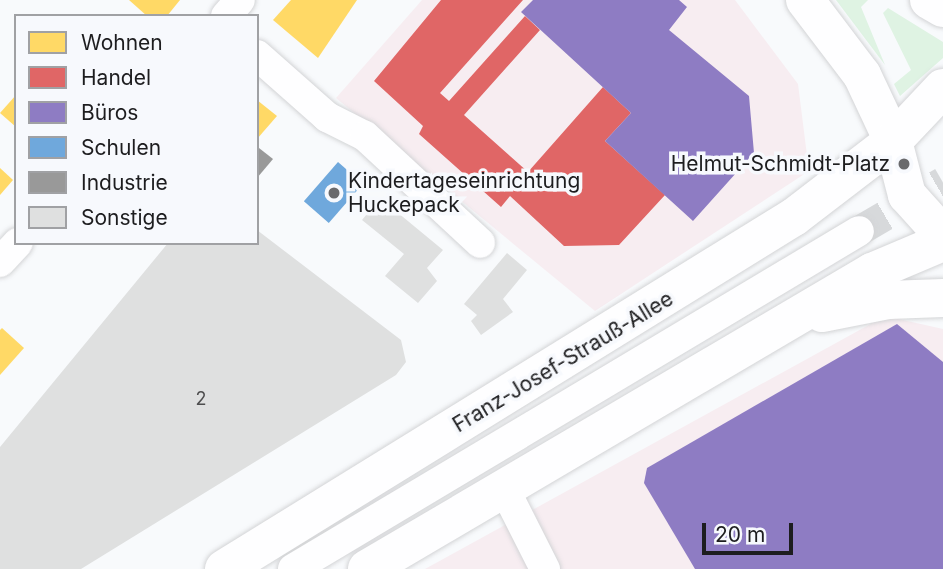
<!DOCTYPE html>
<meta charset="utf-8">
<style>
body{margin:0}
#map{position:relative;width:943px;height:569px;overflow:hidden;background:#f8fafc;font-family:Inter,sans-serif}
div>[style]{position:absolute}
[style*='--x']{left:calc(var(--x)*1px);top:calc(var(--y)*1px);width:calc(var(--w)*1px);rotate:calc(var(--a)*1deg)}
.commercial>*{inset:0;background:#f7edf1}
.green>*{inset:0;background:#dff3e3}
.homes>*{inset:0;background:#ffd966}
.shops>*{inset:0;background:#e06666}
.offices>*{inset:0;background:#8e7cc3}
.schools>*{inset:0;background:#6fa8dc;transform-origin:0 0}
.industry>*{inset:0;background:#999}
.building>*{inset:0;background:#dfe0e0}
.minor-tunnel>*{height:30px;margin-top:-15px;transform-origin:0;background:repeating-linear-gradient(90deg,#d7d9db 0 30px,transparent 0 45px)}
.roads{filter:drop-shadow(0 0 2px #d3d4d6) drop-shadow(0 0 2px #d3d4d6)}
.minor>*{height:30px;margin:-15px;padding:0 15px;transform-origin:15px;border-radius:15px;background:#fefeff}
.major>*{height:38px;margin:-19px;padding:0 19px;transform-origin:19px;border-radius:19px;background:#fefeff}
.dots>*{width:19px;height:19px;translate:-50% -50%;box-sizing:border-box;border:4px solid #f7f9fd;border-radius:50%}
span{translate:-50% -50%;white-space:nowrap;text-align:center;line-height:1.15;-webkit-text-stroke:7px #f7f9fd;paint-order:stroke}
.number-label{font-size:18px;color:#4e4e4f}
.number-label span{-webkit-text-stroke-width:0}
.poi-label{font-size:21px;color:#1d1d1f}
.right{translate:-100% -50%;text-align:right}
.left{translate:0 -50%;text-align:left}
.street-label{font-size:21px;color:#1d1d1f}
.legend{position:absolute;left:14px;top:14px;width:245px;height:231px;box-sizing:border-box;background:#f7f9fd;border:2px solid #a0a1a4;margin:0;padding:9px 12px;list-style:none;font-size:21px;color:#1d1d1f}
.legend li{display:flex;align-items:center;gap:14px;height:35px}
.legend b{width:35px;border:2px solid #a0a1a4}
.scale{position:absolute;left:702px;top:523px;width:91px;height:32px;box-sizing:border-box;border:4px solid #1d1d1f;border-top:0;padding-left:9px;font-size:21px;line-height:24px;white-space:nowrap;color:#1d1d1f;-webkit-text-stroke:5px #f7f9fd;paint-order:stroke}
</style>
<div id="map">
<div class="commercial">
<i style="clip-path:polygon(422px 0,735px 0,798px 84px,809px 171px,595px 311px,336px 98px)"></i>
<i style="clip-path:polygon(885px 316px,943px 329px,943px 569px,425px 569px)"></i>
</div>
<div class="green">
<i style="clip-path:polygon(836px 0,868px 0,861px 7px,885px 65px)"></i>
<i style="clip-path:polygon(888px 8px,943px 42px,943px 58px,900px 96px,894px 84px,911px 70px,883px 13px)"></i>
</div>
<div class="homes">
<i style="clip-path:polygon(129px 0,180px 0,167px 16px,147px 16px)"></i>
<i style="clip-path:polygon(291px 0,357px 0,318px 58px,273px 20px)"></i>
<i style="clip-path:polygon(16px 95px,16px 127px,0 113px)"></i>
<i style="clip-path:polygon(257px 100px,277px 116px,257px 139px)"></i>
<i style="clip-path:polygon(0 168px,13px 180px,0 195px)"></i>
<i style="clip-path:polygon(2px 328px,24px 348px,0 375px,0 330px)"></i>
</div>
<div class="shops">
<i style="clip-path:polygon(441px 0,523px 0,440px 93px,449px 101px,525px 16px,540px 30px,464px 115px,528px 172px,603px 87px,631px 113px,605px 141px,665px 195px,619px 245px,564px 246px,510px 196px,501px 207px,419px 134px,423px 126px,374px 81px)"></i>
</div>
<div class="offices">
<i style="clip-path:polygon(533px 0,679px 0,687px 7px,669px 30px,749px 96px,754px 153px,693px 221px,605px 141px,631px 113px,521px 12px)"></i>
<i style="clip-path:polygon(897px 324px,943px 362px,943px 569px,695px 569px,644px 483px,647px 468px)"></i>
</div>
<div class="schools">
<i style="left:338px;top:162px;width:33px;height:52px;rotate:41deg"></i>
</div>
<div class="industry">
<i style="clip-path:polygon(259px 148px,273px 159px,257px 178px,257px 150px)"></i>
</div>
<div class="building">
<i style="clip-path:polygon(380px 198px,443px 250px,427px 268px,437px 281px,418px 303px,385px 276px,404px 254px,362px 220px)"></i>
<i style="clip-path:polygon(257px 230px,401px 340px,406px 362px,396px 375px,81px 569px,0 569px,0 447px,168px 243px,257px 243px)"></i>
<i style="clip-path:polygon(507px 253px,527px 270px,503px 299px,513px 312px,481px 335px,471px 321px,477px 315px,464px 304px)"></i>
</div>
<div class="minor-tunnel">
<i style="--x:859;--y:231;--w:97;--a:-30.3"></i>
</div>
<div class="roads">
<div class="minor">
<i style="--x:226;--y:16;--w:21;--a:-49"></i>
<i style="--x:257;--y:55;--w:94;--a:41.5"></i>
<i style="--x:327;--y:117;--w:42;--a:26.6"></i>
<i style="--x:365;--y:136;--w:157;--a:42.9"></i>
<i style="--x:0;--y:262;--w:26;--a:-47"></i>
<i style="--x:504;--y:488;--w:91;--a:63.2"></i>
<i style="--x:293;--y:569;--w:659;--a:-30.84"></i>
</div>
<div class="major">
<i style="--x:805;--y:0;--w:94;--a:52.8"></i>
<i style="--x:862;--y:75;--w:73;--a:64.8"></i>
<i style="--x:893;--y:141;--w:56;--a:75.5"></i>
<i style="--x:907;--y:195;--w:54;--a:48"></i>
<i style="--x:929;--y:0;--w:16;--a:30"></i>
<i style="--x:822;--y:313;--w:67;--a:-11.1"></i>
<i style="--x:888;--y:300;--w:55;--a:-2.1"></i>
<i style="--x:224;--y:569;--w:670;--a:-31.7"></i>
<i style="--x:794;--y:217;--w:125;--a:-37.5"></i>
<i style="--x:893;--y:141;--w:73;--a:-46.7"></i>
<i style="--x:367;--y:569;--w:586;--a:-30.46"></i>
<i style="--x:872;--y:272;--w:77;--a:-22.9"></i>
</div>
</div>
<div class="dots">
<i style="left:904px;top:164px;background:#6a6a6c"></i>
<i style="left:334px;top:193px;background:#6a6a6c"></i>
</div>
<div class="number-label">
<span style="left:201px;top:399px">2</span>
</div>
<div class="poi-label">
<span class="right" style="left:890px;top:164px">Helmut-Schmidt-Platz</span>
<span class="left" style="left:348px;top:193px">Kindertageseinrichtung<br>Huckepack</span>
</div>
<div class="street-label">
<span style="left:563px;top:362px;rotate:-31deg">Franz-Josef-Strauß-Allee</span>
</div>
<ul class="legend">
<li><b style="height:19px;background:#ffd966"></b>Wohnen</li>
<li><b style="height:19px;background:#e06666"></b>Handel</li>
<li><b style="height:19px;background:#8e7cc3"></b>Büros</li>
<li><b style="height:19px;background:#6fa8dc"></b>Schulen</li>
<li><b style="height:19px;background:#999"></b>Industrie</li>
<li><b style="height:19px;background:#dfe0e0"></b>Sonstige</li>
</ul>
<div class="scale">20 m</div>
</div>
